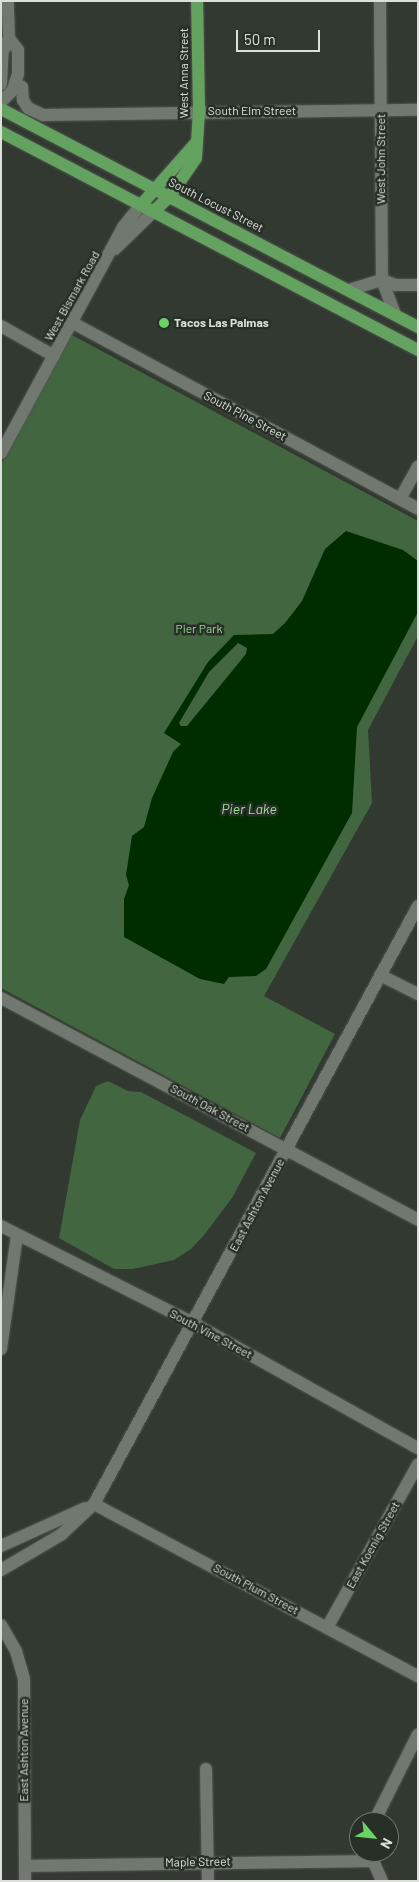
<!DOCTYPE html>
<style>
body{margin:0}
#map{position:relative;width:419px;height:1882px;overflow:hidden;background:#323931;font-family:Barlow,sans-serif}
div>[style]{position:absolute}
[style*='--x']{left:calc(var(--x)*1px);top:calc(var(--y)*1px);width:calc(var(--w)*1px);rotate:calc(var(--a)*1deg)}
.green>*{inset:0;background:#426640}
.water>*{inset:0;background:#002d00}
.roads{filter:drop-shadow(0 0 1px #50564f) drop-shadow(0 0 1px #50564f)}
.minor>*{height:12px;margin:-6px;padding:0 6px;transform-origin:6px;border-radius:6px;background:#70786f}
.major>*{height:12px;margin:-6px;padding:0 6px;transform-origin:6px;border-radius:6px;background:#63a25f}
.dots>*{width:14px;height:14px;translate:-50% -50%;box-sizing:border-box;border:2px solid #282f27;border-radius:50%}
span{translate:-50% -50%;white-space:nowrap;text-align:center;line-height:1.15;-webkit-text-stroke:5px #282f27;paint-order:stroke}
.street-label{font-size:12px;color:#dbe0db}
.poi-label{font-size:12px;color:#dbe0db;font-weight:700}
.left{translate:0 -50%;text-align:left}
.park-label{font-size:12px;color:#98d993}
.water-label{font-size:14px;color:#9fe099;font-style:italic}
.frame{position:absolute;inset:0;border:2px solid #dbe0db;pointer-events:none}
.north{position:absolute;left:349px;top:1812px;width:50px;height:50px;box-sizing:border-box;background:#282f27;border:1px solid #70766f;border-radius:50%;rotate:118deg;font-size:14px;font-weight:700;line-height:20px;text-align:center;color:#dbe0db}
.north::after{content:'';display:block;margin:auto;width:18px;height:22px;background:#6ad363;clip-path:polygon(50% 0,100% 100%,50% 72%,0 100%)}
.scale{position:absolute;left:236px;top:30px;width:84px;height:22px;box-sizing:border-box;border:2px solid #dbe0db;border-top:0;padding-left:6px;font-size:15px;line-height:18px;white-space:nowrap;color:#dbe0db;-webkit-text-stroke:4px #282f27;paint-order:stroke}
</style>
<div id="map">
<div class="green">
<i style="clip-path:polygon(72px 335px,418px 521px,418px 636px,368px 730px,372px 803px,264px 996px,335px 1034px,280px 1138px,1px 988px,1px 464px)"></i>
<i style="clip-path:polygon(108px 1081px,128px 1091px,141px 1092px,256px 1153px,232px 1198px,205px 1234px,191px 1249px,174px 1260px,133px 1269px,114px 1269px,59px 1238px,80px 1120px,96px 1086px)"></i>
</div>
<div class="water">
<i style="clip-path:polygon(evenodd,346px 531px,403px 550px,418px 561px,418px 612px,357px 727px,352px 813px,266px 969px,256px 976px,229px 977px,224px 984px,200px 979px,124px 937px,124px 899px,129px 885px,126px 875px,132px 836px,144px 827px,152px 798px,173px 752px,181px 744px,164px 733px,208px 662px,234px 635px,273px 634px,285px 623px,302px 601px,325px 549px,346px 531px,238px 643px,247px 648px,246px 654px,187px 726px,181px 726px,179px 723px,209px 672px,238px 643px)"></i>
</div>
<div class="roads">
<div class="minor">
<i style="--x:380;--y:1;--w:279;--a:89.6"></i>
<i style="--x:382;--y:280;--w:36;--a:69"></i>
<i style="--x:15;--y:83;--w:8;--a:30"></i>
<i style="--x:22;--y:87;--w:13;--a:86"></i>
<i style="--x:23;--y:100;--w:9;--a:58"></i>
<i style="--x:28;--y:108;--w:17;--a:25"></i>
<i style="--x:43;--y:115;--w:375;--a:-0.8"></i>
<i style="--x:1;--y:84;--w:33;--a:-87"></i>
<i style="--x:3;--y:51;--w:14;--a:-65"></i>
<i style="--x:9;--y:38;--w:37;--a:-92"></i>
<i style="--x:1;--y:102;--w:17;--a:-45"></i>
<i style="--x:13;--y:90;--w:17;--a:-73"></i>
<i style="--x:18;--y:74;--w:24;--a:-90"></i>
<i style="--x:18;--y:50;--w:15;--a:-127"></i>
<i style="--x:115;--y:249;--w:54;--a:-44.3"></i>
<i style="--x:349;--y:290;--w:34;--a:-17"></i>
<i style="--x:382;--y:280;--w:15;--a:20"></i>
<i style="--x:396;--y:285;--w:22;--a:0"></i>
<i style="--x:73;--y:323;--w:392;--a:28.3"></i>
<i style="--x:1;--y:326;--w:61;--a:29.5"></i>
<i style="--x:1;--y:453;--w:257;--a:-61.6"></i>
<i style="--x:123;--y:227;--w:28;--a:-51"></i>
<i style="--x:400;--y:499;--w:37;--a:-61"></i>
<i style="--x:380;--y:975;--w:42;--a:26.6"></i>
<i style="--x:1;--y:998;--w:472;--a:28"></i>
<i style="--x:1;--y:1226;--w:215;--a:26.8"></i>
<i style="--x:193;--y:1323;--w:257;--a:29.1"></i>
<i style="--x:1;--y:1349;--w:115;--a:-82"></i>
<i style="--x:94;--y:1504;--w:367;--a:28"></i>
<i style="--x:1;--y:1546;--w:92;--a:-24.3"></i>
<i style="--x:1;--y:1570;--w:71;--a:-30.5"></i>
<i style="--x:62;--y:1534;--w:44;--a:-43.2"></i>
<i style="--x:94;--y:1504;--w:680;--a:-61.55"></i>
<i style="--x:1;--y:1625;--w:30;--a:60"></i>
<i style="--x:16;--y:1651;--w:29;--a:74"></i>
<i style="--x:24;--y:1679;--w:202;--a:89.7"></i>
<i style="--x:328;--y:1626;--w:185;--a:-60.9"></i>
<i style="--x:206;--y:1769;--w:112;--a:89"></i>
<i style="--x:374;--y:1822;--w:98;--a:-63.4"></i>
<i style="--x:370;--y:1854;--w:30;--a:66"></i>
<i style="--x:25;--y:1866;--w:346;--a:-0.8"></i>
</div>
<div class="major">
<i style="--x:1;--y:109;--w:471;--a:27.6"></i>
<i style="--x:1;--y:132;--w:471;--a:27.6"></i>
<i style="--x:141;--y:205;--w:81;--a:-48.5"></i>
<i style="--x:154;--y:211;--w:22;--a:-43"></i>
<i style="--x:170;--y:196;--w:46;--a:-55.6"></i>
<i style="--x:196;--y:158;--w:47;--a:-86.3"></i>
<i style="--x:199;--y:111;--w:110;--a:-91"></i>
</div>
</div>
<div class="dots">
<i style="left:164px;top:323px;background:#6ad363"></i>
</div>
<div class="street-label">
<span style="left:184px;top:73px;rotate:-90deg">West Anna Street</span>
<span style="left:252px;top:111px">South Elm Street</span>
<span style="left:381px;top:159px;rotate:-90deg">West John Street</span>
<span style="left:216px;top:205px;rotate:27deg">South Locust Street</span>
<span style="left:72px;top:296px;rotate:-61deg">West Bismark Road</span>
<span style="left:245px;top:416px;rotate:28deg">South Pine Street</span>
<span style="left:210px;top:1108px;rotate:28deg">South Oak Street</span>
<span style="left:257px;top:1205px;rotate:-62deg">East Ashton Avenue</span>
<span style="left:211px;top:1334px;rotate:28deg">South Vine Street</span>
<span style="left:373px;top:1545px;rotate:-61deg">East Koenig Street</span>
<span style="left:256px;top:1589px;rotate:28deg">South Plum Street</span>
<span style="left:24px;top:1750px;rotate:-90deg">East Ashton Avenue</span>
<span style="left:198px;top:1862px;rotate:-1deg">Maple Street</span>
</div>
<div class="poi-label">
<span class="left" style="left:174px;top:323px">Tacos Las Palmas</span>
</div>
<div class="park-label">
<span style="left:199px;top:629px">Pier Park</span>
</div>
<div class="water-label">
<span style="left:249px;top:809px">Pier Lake</span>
</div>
<div class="frame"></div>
<div class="north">N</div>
<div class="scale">50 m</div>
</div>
